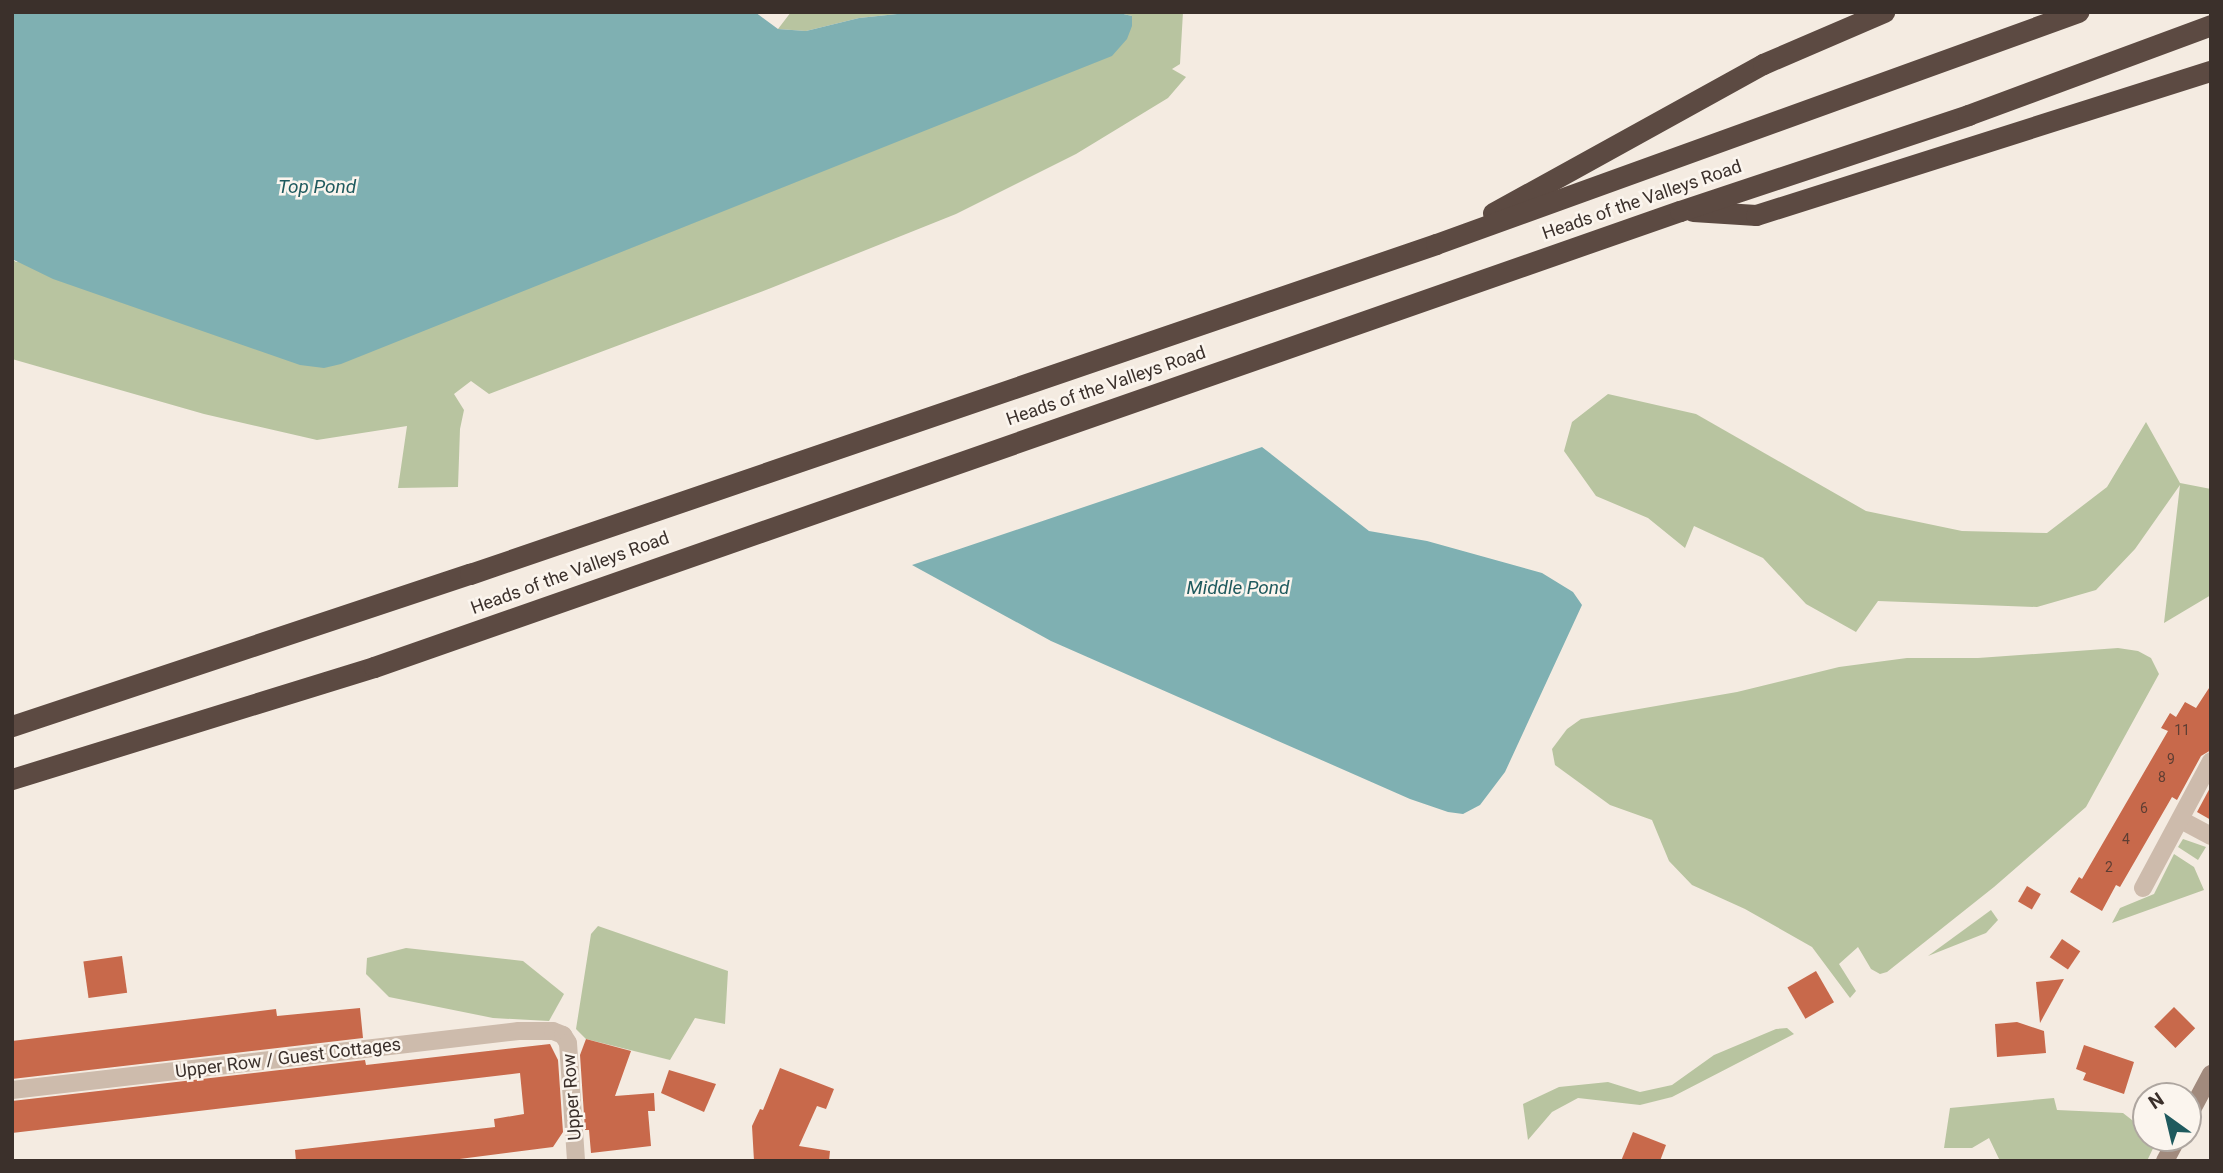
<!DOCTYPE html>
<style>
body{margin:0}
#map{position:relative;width:2223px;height:1173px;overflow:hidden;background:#f4ebe1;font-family:Roboto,sans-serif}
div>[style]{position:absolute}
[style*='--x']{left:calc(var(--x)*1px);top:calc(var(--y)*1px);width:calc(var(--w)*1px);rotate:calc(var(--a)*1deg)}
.green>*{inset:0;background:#b8c4a0}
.water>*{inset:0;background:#7fb0b2}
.building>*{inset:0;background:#c8694b;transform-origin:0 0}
.street>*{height:18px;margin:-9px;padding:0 9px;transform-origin:9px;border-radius:9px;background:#cdbbac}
.secondary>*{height:18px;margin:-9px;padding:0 9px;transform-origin:9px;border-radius:9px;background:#a18a7d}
.highway>*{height:21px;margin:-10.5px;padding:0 10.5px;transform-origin:10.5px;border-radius:10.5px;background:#5c4a42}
span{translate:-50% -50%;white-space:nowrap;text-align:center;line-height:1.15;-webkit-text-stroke:5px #fbf5ee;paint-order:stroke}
.number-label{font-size:14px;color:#5e3e33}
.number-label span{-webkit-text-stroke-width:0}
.street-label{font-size:18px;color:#3b302b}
.water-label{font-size:19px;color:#1f5a5e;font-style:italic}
.frame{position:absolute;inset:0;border:14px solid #3b302b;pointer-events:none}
.north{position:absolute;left:2132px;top:1082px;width:70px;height:70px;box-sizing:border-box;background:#fbf5ee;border:2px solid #aea6a0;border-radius:50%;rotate:326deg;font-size:19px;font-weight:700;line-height:28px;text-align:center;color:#3b302b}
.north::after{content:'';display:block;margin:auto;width:24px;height:32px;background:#1f5a5e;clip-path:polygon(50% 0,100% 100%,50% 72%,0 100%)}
</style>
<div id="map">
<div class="green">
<i style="clip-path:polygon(791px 12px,916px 12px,859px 18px,806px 31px,778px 29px)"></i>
<i style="clip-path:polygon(1115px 12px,1183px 12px,1180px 64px,1172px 69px,1186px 77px,1168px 98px,1076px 154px,956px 214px,771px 288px,489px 394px,471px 381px,454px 394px,464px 410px,460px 429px,458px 487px,398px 488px,407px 426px,317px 440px,204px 414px,12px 359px,12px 259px,16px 262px,1132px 16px)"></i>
<i style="clip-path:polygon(1608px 394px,1696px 414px,1866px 511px,1962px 531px,2047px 533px,2107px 487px,2146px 422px,2180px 483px,2211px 489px,2211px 595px,2164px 623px,2180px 485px,2135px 549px,2096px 590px,2037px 607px,1878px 601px,1856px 632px,1806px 604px,1763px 558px,1694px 526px,1685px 548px,1648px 518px,1596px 496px,1564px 451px,1572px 422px)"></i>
<i style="clip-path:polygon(2118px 648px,2138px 651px,2151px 658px,2159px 674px,2086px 807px,1994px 887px,1887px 972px,1880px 974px,1871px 969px,1858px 947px,1839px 964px,1856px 991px,1850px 998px,1812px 947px,1745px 909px,1692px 885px,1669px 861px,1652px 820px,1610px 805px,1555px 765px,1552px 749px,1567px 729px,1581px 719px,1737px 692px,1839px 667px,1907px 658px,1978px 658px)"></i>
<i style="clip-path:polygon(2183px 839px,2206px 847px,2198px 860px,2178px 847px)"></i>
<i style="clip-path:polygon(2174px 854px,2194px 867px,2204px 890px,2112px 923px,2120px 908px,2154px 894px)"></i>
<i style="clip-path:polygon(1991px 910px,1998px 920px,1986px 933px,1928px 956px)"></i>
<i style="clip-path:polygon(598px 926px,728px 971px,725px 1024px,695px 1018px,670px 1060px,586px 1039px,576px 1029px,591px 934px)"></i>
<i style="clip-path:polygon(406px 948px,523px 961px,564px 994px,549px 1021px,493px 1018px,389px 997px,366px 974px,367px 958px)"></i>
<i style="clip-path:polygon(1787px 1028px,1794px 1034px,1672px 1097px,1640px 1105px,1578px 1098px,1552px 1112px,1528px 1140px,1523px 1104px,1559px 1087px,1608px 1082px,1640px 1092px,1672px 1085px,1714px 1055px,1776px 1029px)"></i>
<i style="clip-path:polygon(2054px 1098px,2057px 1110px,2123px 1113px,2146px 1131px,2146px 1138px,2157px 1140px,2147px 1161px,2000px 1161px,1989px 1138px,1972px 1148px,1944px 1148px,1950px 1108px)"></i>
</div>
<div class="water">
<i style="clip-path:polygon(12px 12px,755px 12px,778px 29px,806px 31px,859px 18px,916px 12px,1115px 12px,1132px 16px,1132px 26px,1127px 39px,1112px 56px,341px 364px,324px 368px,300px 365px,53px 279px,12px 259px)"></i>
<i style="clip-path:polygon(1262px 447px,1369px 531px,1427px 541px,1542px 573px,1573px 592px,1582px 605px,1505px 772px,1480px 805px,1463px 814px,1448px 812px,1410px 799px,1051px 641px,912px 565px)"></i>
</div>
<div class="building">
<i style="clip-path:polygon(2211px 685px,2211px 750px,2201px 756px,2177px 800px,2172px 797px,2120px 887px,2116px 885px,2102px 911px,2070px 892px,2079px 877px,2082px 879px,2168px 731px,2161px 728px,2170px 713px,2176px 717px,2185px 702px,2196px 708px)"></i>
<i style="clip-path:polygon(2211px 786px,2211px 820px,2197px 812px)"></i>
<i style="left:2027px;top:886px;width:16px;height:18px;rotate:30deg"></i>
<i style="left:2062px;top:939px;width:22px;height:22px;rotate:34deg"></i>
<i style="left:122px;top:956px;width:37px;height:39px;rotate:82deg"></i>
<i style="left:1816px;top:971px;width:36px;height:33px;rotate:60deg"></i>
<i style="clip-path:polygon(2064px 979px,2040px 1023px,2036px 982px)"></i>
<i style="left:2174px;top:1007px;width:30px;height:28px;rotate:45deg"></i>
<i style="clip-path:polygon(360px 1008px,363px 1038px,12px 1079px,12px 1041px,276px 1009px,277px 1016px)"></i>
<i style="clip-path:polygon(2017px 1022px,2044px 1031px,2046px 1053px,1997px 1057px,1995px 1024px)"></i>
<i style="clip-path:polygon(586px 1039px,631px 1051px,615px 1096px,654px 1093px,655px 1111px,648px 1111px,651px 1146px,591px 1153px,589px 1130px,585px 1130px,580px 1055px)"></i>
<i style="clip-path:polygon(550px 1044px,558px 1060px,563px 1132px,553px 1147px,444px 1161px,296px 1161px,295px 1150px,495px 1127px,494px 1119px,524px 1114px,520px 1073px,12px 1133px,12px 1101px,365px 1060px,366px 1065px)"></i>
<i style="clip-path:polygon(2084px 1045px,2134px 1062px,2124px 1094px,2083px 1080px,2086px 1073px,2076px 1069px)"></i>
<i style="clip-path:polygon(780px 1068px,834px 1089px,826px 1109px,817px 1106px,799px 1146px,830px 1151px,829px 1161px,754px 1161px,752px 1126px,760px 1109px,763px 1110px)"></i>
<i style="clip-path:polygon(669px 1070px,716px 1084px,704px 1112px,661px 1093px)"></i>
<i style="clip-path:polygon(1633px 1132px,1666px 1145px,1660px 1161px,1621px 1161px)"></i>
</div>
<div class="street">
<i style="--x:2181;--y:820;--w:34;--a:28"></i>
<i style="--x:2143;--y:888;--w:144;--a:-61.8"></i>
<i style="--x:12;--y:1090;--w:510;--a:-6.64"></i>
<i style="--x:519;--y:1031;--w:34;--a:0"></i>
<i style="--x:553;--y:1031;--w:11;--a:22"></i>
<i style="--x:563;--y:1035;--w:9;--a:58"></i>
<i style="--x:568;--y:1043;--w:118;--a:86.1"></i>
</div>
<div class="secondary">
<i style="--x:2188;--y:1117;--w:49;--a:-61.9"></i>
<i style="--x:2165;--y:1161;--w:26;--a:-62"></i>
</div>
<div class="highway">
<i style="--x:1693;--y:211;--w:63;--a:3.6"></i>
<i style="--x:1756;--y:215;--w:477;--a:-17.6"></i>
<i style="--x:1493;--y:213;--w:308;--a:-28.9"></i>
<i style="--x:1763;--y:64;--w:132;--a:-23.3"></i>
<i style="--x:12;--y:726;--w:483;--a:-18.4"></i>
<i style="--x:470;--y:574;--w:1021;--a:-18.86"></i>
<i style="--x:1436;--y:244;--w:683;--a:-19.87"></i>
<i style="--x:12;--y:779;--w:379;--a:-17.2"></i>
<i style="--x:374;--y:667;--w:1383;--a:-19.25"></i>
<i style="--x:1680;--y:211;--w:304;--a:-18.4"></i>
<i style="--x:1968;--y:115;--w:259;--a:-20.3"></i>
</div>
<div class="number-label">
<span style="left:2182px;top:730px">11</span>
<span style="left:2171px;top:759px">9</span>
<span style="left:2162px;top:777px">8</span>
<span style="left:2144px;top:808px">6</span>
<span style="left:2126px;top:839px">4</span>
<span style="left:2109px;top:867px">2</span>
</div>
<div class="street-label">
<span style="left:1642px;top:200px;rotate:-19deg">Heads of the Valleys Road</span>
<span style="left:1106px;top:386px;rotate:-19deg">Heads of the Valleys Road</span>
<span style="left:570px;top:573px;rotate:-20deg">Heads of the Valleys Road</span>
<span style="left:288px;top:1058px;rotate:-7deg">Upper Row / Guest Cottages</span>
<span style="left:572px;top:1097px;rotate:-94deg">Upper Row</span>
</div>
<div class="water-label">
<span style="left:317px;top:187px">Top Pond</span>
<span style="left:1238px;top:588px">Middle Pond</span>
</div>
<div class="frame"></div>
<div class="north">N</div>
</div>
